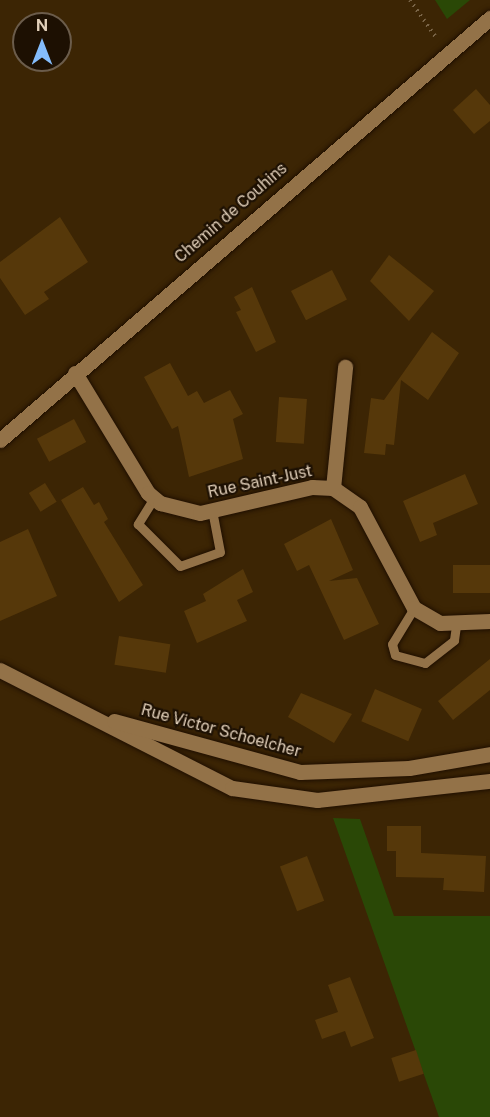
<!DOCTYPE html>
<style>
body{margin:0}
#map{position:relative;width:490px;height:1117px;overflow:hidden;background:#3c2504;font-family:"Public Sans",sans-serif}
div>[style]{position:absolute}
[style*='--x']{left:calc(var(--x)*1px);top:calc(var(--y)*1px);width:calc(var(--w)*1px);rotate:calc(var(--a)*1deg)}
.green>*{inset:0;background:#2a4806}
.building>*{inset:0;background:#56380a;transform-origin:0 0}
.path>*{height:4px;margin-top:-2px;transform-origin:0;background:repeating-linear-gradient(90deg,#796447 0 1.5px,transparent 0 6px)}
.roads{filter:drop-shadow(0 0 2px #1f0f00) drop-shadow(0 0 2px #1f0f00)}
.lane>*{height:9px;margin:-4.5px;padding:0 4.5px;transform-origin:4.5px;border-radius:4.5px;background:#937248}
.street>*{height:15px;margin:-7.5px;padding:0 7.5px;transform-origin:7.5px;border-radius:7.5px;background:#937248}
.secondary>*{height:15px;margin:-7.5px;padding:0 7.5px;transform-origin:7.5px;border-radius:7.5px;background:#937248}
span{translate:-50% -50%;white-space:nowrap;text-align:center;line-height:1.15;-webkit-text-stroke:4.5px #1d1002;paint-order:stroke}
.street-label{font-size:16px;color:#e1cfb9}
.north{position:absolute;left:12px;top:12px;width:60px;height:60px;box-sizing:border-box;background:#1d1002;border:2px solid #6b5c4b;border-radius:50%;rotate:0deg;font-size:16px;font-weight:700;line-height:24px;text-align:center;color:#e1cfb9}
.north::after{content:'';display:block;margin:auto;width:21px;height:27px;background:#84bcfb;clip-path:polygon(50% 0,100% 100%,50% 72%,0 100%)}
</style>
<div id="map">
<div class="green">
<i style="clip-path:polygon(435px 0,470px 0,447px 19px)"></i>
<i style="clip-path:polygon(333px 818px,360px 819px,394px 916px,490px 916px,490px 1117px,439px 1117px)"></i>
</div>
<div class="building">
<i style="clip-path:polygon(476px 89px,490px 105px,490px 121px,474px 134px,453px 110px)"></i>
<i style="clip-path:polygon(60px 217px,88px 262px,44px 292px,49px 299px,25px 315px,0 278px,0 262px)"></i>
<i style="clip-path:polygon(389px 255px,434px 291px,409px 321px,370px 281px)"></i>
<i style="left:332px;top:270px;width:33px;height:46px;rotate:63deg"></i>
<i style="clip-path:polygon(252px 287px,276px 342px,256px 352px,236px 312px,241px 310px,234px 297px)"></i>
<i style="clip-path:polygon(432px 332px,459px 353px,428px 400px,401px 380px,394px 445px,386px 444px,385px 455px,364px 453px,371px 398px,384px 400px)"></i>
<i style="clip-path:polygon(170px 363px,188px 396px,197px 391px,204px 403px,230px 390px,243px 414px,233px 419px,243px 459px,189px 477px,178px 426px,172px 429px,144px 377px)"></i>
<i style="left:279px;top:397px;width:28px;height:45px;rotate:4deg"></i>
<i style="left:74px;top:419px;width:26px;height:42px;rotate:62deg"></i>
<i style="clip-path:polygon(465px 474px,478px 504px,433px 523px,437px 535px,420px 542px,403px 501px)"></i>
<i style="left:45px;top:483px;width:22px;height:19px;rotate:58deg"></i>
<i style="clip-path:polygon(83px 487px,94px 505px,99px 502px,108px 519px,104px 522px,143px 585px,119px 602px,61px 500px)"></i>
<i style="clip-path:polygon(331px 519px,353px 570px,329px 581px,357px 578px,379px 624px,344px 640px,309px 565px,297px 571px,284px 544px)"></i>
<i style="clip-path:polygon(28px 529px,57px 596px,0 621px,0 542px)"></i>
<i style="left:490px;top:565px;width:28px;height:37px;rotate:90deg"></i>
<i style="clip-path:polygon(243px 569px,253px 592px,237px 600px,247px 621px,197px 643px,184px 611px,206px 601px,203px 594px)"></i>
<i style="left:119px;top:636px;width:52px;height:29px;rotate:9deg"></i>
<i style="clip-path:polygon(490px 659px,490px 690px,453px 720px,438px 701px)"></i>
<i style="left:375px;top:689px;width:51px;height:35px;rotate:23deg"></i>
<i style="clip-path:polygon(301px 693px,352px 714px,334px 743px,288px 717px)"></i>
<i style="clip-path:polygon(387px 826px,421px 826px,421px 853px,486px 856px,484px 892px,443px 890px,444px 878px,396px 877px,396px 851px,387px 851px)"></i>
<i style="left:307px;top:856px;width:48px;height:29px;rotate:69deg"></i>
<i style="clip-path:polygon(350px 977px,374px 1038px,351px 1047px,345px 1031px,322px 1039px,315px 1020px,338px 1012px,328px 985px)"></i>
<i style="left:416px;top:1050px;width:25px;height:26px;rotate:72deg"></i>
</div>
<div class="path">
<i style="--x:410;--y:0;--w:47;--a:55.3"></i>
</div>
<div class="roads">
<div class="lane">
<i style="--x:154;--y:498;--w:31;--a:122"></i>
<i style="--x:138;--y:524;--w:59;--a:45"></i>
<i style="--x:180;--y:566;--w:42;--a:-19.3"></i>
<i style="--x:220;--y:552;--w:43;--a:-100.8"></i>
<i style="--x:414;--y:608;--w:42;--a:121.4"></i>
<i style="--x:392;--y:644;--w:11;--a:75"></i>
<i style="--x:395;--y:655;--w:31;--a:15"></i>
<i style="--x:425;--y:663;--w:37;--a:-38"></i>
<i style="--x:454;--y:640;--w:15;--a:-82"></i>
</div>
<div class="street">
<i style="--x:75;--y:373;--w:140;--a:58.7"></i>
<i style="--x:148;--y:493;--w:16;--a:40"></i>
<i style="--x:160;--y:503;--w:41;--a:14"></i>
<i style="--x:200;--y:513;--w:115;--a:-13.1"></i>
<i style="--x:312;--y:487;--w:21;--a:3"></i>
<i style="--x:333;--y:488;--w:33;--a:35"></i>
<i style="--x:360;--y:507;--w:115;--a:61.9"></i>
<i style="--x:414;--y:608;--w:30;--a:30"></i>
<i style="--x:440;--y:623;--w:50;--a:-2.3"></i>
<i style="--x:333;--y:488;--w:122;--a:-84.3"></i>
<i style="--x:0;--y:670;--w:260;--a:27"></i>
<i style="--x:232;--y:788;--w:86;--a:8"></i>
<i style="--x:317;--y:800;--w:174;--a:-6.3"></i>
<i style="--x:114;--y:721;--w:193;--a:15.3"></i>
<i style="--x:300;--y:772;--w:109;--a:-2.1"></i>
<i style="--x:409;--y:768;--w:82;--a:-9.8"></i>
</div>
<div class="secondary">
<i style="--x:0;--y:440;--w:647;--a:-40.74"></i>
</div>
</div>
<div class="street-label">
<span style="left:231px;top:213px;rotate:-41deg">Chemin de Couhins</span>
<span style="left:260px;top:482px;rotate:-12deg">Rue Saint-Just</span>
<span style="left:221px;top:731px;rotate:15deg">Rue Victor Schoelcher</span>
</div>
<div class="north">N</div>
</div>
